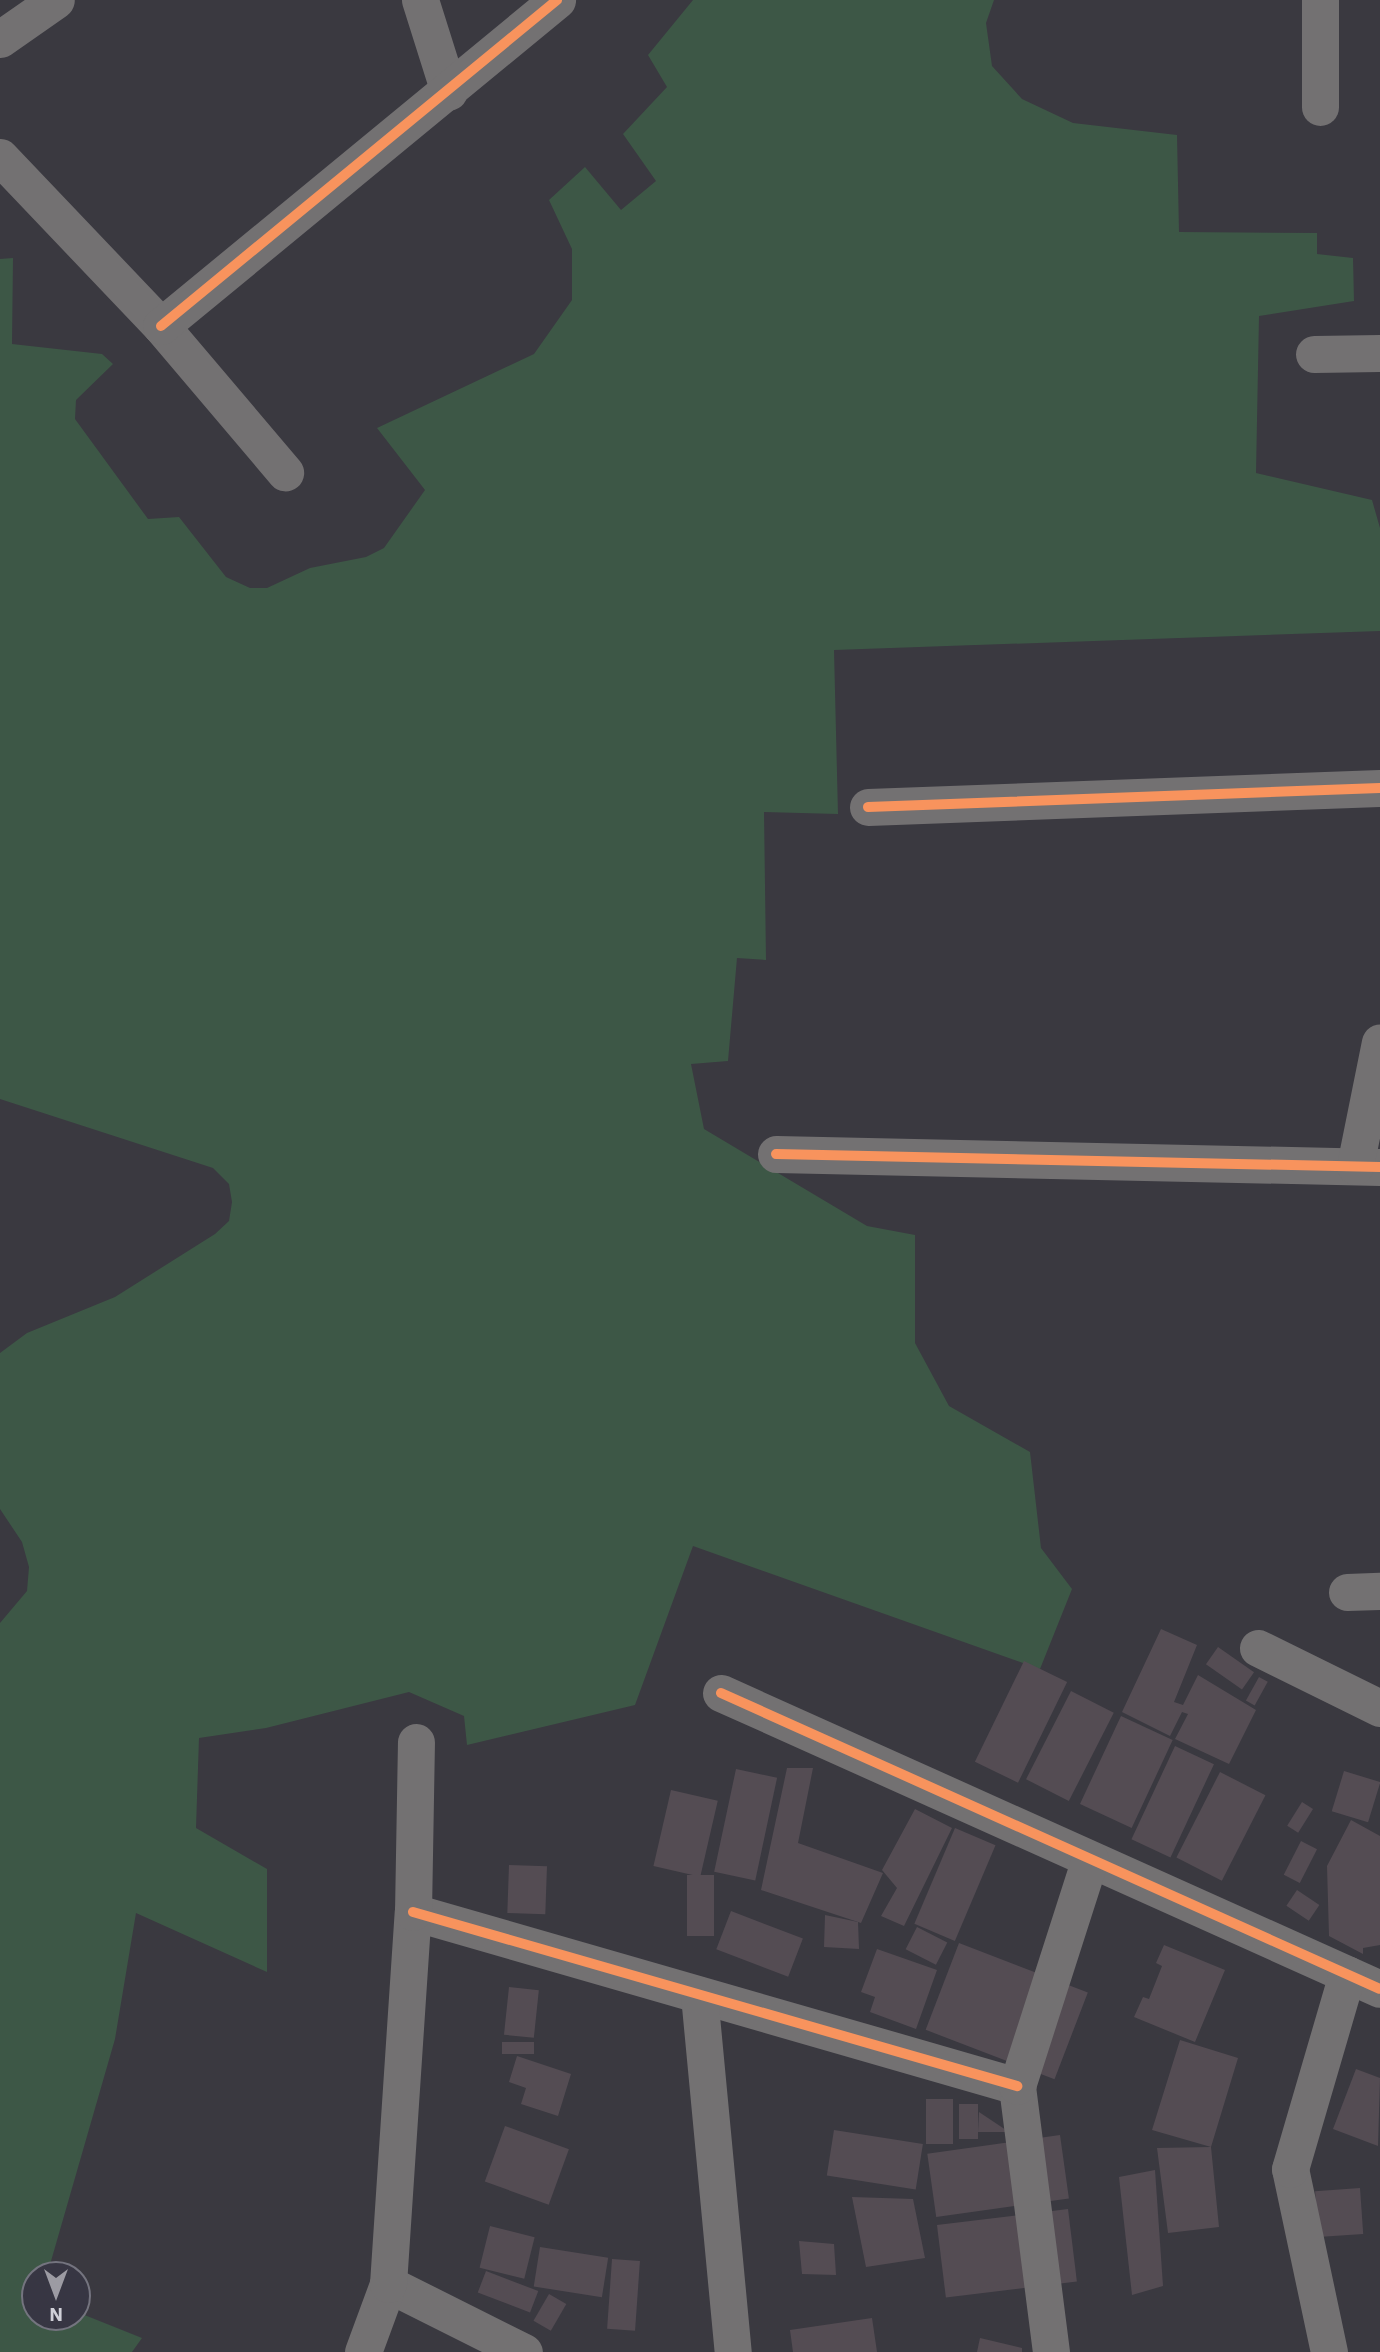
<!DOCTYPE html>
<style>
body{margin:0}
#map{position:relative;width:1380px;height:2352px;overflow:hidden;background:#3a3940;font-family:"IBM Plex Sans",sans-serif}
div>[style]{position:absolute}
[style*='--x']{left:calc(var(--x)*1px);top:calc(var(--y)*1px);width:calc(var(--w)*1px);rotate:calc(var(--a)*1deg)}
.green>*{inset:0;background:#3d5746}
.building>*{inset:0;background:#544c53;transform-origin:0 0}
.street>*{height:37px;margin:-18.5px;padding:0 18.5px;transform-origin:18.5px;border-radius:18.5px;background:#737172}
.cycleway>*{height:10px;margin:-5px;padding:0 5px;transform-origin:5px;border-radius:5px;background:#f8935d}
span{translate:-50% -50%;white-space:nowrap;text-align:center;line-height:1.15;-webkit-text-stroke:5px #373643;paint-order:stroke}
.north{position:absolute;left:21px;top:2261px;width:70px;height:70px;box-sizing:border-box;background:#373643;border:2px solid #74747f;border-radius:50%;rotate:180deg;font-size:19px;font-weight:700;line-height:28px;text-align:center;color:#d0d0d8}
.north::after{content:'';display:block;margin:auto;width:24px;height:32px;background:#9c9ba3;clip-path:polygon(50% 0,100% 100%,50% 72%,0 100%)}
</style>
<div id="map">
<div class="green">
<i style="clip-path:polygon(693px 0,994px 0,986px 23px,992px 66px,1022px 99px,1073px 123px,1177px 135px,1179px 232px,1317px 233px,1317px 254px,1353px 258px,1354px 301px,1259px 316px,1256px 473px,1372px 500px,1380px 528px,1380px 631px,834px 650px,838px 814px,764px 812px,766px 960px,737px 958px,728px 1061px,691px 1064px,704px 1129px,867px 1226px,915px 1235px,915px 1343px,949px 1406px,1030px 1452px,1041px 1548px,1072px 1589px,1040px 1669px,693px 1546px,635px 1705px,467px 1745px,464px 1716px,409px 1692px,266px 1728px,199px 1738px,196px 1828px,267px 1869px,267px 1972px,136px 1913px,115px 2039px,47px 2275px,35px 2275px,35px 2317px,77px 2317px,77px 2312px,142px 2338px,132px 2352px,0 2352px,0 1623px,27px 1591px,29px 1567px,22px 1542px,0 1509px,0 1353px,27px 1333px,115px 1297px,215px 1234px,229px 1221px,232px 1202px,229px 1184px,213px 1168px,0 1099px,0 259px,13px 258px,12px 344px,102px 354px,113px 364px,76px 400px,75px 419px,148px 519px,179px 517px,226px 577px,250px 588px,267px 588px,310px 568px,366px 557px,384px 548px,425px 490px,377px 428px,534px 354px,572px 300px,572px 249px,549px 200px,585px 167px,621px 210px,656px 181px,623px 134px,667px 87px,648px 55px)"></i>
</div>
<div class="building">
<i style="clip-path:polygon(1161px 1629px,1197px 1645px,1174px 1702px,1183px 1705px,1198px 1675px,1256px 1710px,1229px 1764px,1175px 1739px,1188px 1714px,1182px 1712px,1170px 1736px,1122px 1712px)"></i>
<i style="left:1218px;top:1647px;width:44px;height:21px;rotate:35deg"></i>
<i style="left:1024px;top:1661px;width:48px;height:112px;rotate:26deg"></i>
<i style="left:1259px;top:1677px;width:10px;height:27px;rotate:29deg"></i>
<i style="left:1071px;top:1691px;width:48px;height:99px;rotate:27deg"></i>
<i style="left:1121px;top:1716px;width:57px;height:97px;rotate:25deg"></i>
<i style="left:1175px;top:1746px;width:43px;height:103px;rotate:25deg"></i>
<i style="clip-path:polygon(787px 1768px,813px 1768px,798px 1843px,883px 1873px,861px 1923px,761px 1890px)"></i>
<i style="left:736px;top:1769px;width:42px;height:105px;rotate:12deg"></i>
<i style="left:1344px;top:1771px;width:38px;height:42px;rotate:17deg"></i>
<i style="left:1220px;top:1772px;width:51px;height:96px;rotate:27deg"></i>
<i style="left:671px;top:1790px;width:48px;height:78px;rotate:13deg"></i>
<i style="left:1302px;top:1802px;width:13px;height:28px;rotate:32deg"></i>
<i style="clip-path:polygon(915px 1809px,952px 1828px,904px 1926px,881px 1916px,897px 1888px,882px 1870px)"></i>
<i style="clip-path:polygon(1351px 1820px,1380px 1836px,1380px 1945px,1363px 1948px,1363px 1954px,1329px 1936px,1327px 1866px)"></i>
<i style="left:955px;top:1828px;width:44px;height:104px;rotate:23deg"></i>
<i style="left:1301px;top:1841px;width:18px;height:38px;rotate:27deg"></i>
<i style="left:509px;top:1865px;width:38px;height:48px;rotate:2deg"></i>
<i style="left:687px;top:1875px;width:27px;height:61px"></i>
<i style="left:1297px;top:1890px;width:27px;height:19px;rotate:34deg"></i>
<i style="left:731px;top:1911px;width:77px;height:41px;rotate:21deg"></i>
<i style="clip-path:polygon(825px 1915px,858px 1922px,859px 1949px,824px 1947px)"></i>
<i style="left:917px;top:1927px;width:34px;height:25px;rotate:27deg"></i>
<i style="left:959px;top:1943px;width:138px;height:93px;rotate:21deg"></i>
<i style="clip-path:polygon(1164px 1945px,1225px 1970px,1195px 2042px,1134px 2017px,1143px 1997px,1149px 1999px,1162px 1966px,1156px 1963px)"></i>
<i style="clip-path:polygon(877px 1949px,937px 1970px,916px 2029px,870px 2012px,875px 1997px,861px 1992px)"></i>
<i style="left:509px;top:1987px;width:30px;height:48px;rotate:6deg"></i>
<i style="clip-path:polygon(1180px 2040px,1238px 2058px,1211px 2147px,1219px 2227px,1168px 2233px,1157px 2148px,1211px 2147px,1152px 2130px)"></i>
<i style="left:502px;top:2042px;width:32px;height:12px"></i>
<i style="clip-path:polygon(517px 2056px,571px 2074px,558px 2116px,521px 2104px,526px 2088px,509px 2082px)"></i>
<i style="clip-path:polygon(1356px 2069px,1380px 2078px,1378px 2146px,1333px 2129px)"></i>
<i style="left:926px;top:2099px;width:27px;height:45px"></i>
<i style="left:959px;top:2104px;width:19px;height:35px"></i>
<i style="clip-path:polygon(979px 2112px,1009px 2132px,978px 2132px)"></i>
<i style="left:505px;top:2126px;width:68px;height:59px;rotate:20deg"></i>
<i style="left:834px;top:2130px;width:90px;height:46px;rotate:9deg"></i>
<i style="left:1060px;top:2135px;width:64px;height:134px;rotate:82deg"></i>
<i style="clip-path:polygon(1155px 2170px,1163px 2286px,1132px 2295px,1119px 2177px)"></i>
<i style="left:1360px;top:2188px;width:46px;height:45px;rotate:86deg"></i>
<i style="clip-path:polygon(852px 2197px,913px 2199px,925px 2258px,866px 2267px)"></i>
<i style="left:1068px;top:2209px;width:73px;height:132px;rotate:83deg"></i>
<i style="left:490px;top:2226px;width:46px;height:43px;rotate:14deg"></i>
<i style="clip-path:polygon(799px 2241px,834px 2244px,836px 2275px,802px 2274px)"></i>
<i style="left:540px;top:2247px;width:69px;height:40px;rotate:9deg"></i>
<i style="left:612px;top:2259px;width:28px;height:70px;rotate:4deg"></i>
<i style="left:486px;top:2271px;width:56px;height:23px;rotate:21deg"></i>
<i style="left:549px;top:2294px;width:20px;height:31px;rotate:30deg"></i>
<i style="clip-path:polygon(872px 2318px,877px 2352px,793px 2352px,790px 2330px)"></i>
<i style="clip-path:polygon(980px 2338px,1022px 2348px,1022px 2352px,977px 2352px)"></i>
</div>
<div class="street">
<i style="--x:420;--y:0;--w:96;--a:72.5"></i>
<i style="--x:1320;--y:0;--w:107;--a:90"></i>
<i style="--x:0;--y:39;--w:68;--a:-34.9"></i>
<i style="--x:0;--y:157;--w:233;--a:46.4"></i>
<i style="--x:161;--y:326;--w:192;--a:49.7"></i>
<i style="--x:161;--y:326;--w:513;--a:-39.46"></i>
<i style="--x:1314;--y:354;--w:66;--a:-0.9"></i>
<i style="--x:868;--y:807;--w:512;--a:-2.13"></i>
<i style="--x:776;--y:1154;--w:604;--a:1.23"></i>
<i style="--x:1355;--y:1166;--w:126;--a:-78.6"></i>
<i style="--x:1347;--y:1592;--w:33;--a:-2"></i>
<i style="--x:1258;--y:1648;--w:136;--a:26.2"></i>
<i style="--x:721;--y:1693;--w:722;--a:24.19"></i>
<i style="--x:413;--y:1912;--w:629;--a:16.07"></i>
<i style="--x:699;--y:1995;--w:359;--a:84.6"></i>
<i style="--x:388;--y:2284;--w:152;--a:26.6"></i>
<i style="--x:363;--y:2352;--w:72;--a:-69.8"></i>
<i style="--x:388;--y:2284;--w:373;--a:-86.2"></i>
<i style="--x:413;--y:1912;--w:170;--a:-89"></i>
<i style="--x:1051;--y:2352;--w:268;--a:-97.3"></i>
<i style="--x:1017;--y:2086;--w:238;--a:-72.2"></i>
<i style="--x:1329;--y:2352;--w:187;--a:-102"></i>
<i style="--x:1290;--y:2169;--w:203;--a:-73.7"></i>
</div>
<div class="cycleway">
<i style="--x:161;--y:326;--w:513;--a:-39.46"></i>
<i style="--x:868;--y:807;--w:512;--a:-2.13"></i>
<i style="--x:776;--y:1154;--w:604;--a:1.23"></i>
<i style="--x:721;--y:1693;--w:722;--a:24.19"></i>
<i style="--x:413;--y:1912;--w:629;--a:16.07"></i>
</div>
<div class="north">N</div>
</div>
